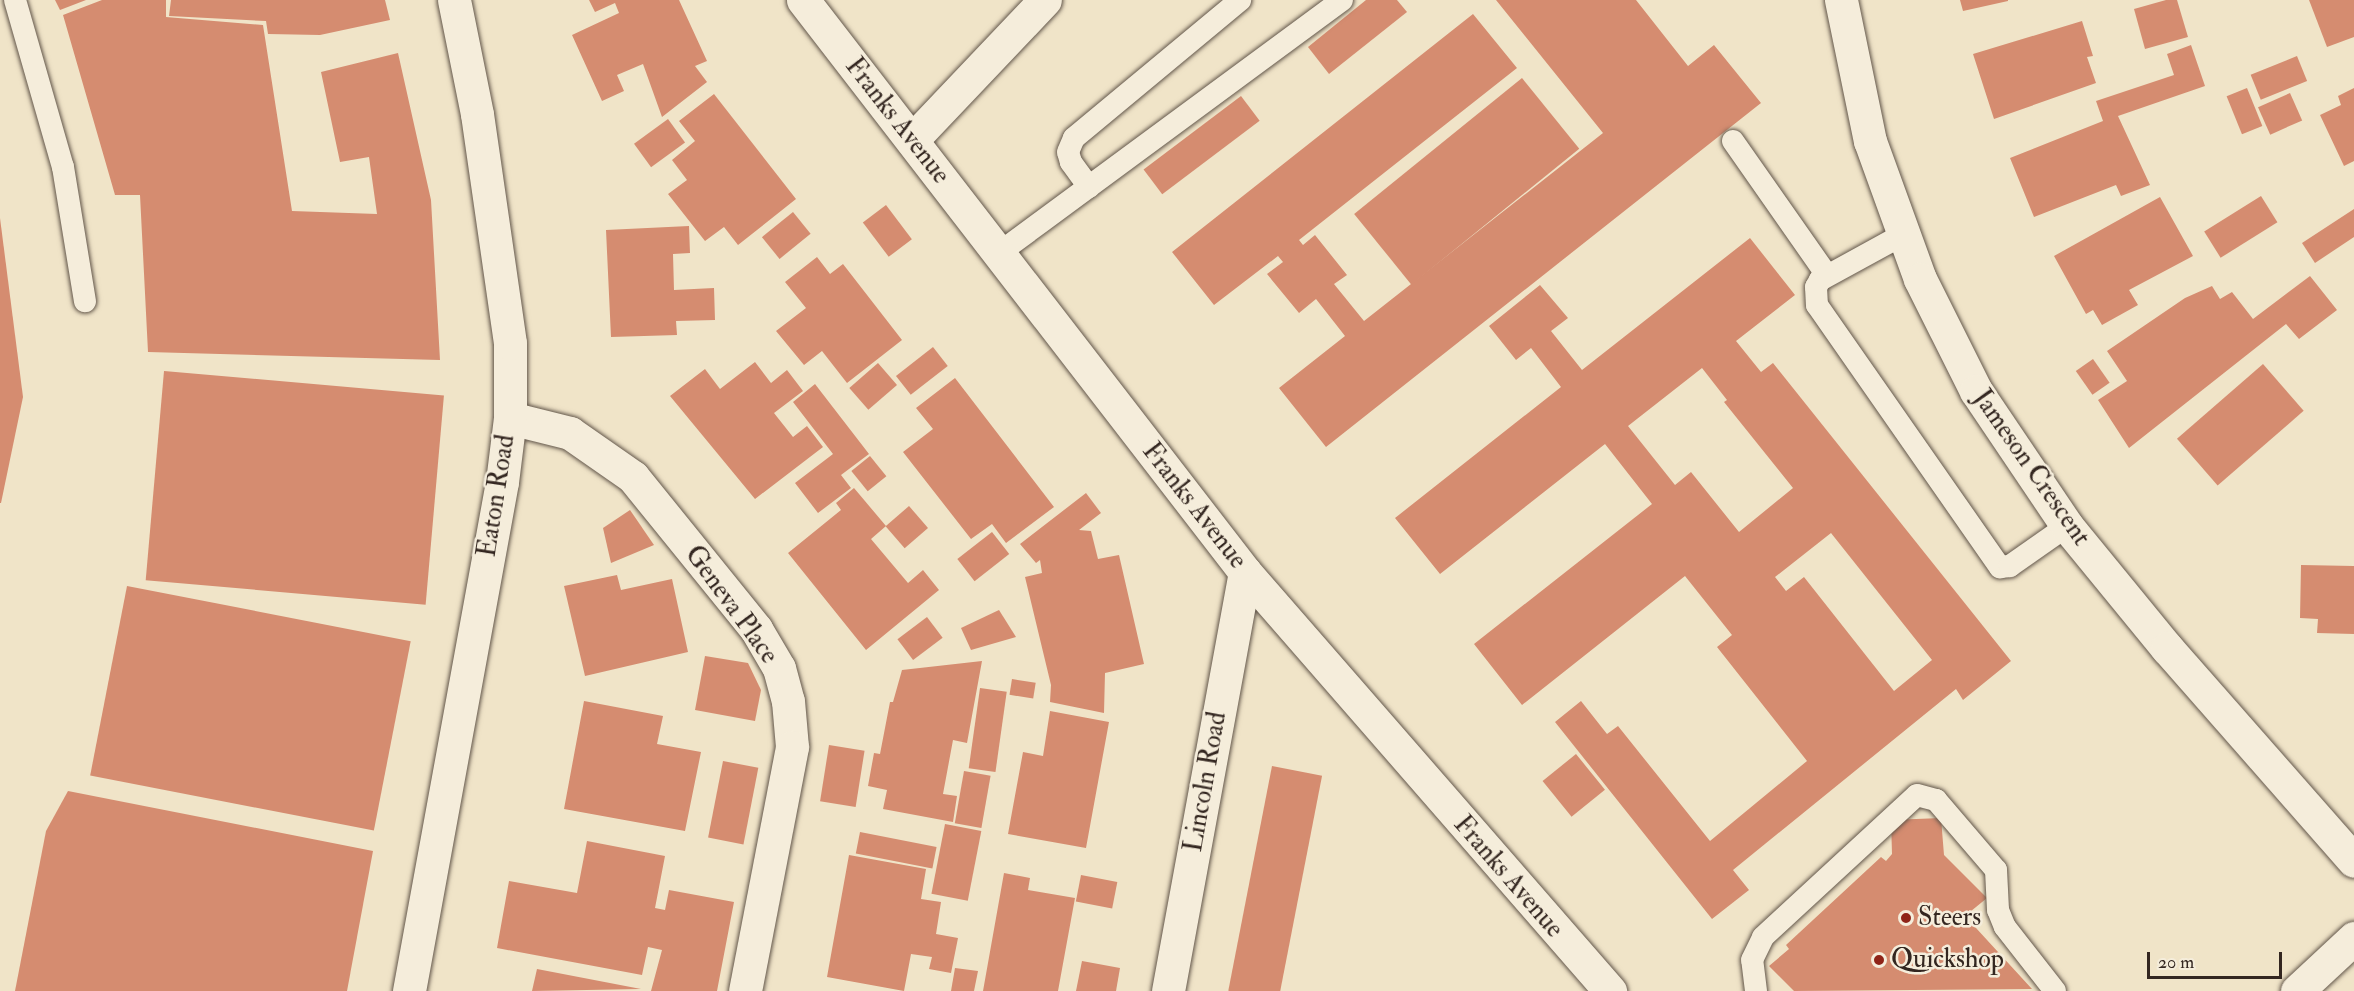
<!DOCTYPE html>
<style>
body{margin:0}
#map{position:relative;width:2354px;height:991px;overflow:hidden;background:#f0e4c8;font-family:"IM FELL Double Pica",serif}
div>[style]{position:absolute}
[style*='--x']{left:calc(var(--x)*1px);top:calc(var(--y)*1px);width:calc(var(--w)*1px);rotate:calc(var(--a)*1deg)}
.building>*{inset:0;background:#d58c70;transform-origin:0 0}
.roads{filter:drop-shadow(0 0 2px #62564a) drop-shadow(0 0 2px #62564a)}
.lane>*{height:22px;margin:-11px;padding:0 11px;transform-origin:11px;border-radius:11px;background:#f5eddb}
.street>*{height:33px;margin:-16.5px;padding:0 16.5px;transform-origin:16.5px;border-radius:16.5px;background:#f5eddb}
.secondary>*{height:33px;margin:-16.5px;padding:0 16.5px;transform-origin:16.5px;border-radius:16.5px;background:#f5eddb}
.dots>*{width:16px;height:16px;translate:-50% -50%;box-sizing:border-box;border:3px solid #f5eddb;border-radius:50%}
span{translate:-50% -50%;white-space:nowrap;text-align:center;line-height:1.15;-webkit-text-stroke:5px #f5eddb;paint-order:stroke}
.street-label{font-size:26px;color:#332620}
.poi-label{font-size:26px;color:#332620}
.left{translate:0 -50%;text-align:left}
.scale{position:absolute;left:2147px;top:952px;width:135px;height:27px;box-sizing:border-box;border:3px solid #332620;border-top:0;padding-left:8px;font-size:18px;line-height:21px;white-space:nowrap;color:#332620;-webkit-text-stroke:4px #f5eddb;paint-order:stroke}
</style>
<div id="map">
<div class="building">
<i style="clip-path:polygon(55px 0,86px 0,60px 10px)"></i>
<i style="clip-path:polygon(102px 0,166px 0,166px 17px,263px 25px,292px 211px,377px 214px,369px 157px,340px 162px,321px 72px,398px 53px,431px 200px,440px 360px,148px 352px,140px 195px,115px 195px,63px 15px)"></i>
<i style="clip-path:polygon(171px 0,385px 0,390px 20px,320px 35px,268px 34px,266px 21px,169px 16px)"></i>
<i style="clip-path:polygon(589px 0,679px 0,707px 61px,695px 66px,707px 82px,662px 117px,643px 64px,617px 75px,624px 91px,602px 101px,572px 35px,619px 13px,615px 3px,595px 12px)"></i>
<i style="clip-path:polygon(1366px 0,1397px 0,1407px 12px,1329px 74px,1308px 47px)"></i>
<i style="clip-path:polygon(1496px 0,1636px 0,1688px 66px,1714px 45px,1761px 103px,1326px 447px,1279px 388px,1345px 336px,1316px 299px,1299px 313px,1267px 274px,1283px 262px,1278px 256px,1214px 305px,1172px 252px,1473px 14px,1517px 68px,1299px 240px,1303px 245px,1315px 235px,1347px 275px,1334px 284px,1364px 321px,1603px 133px)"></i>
<i style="clip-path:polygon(1960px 0,2008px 0,2008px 1px,1963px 11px)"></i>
<i style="clip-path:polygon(2166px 0,2177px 0,2188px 37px,2145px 49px,2134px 9px)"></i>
<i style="clip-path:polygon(2309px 0,2354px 0,2354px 37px,2327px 47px)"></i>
<i style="clip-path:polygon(2082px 21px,2093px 56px,2087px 57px,2096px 83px,1994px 119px,1973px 54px)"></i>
<i style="clip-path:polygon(2191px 45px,2205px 86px,2118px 116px,2150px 185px,2121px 196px,2116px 185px,2034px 217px,2010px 158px,2103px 121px,2096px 101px,2174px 75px,2167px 54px)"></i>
<i style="left:2297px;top:56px;width:27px;height:50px;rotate:68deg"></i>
<i style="left:1522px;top:78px;width:91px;height:216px;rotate:51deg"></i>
<i style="left:2247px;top:88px;width:41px;height:22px;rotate:68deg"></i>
<i style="clip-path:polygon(2354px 88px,2354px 161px,2344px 166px,2320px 115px,2341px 105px,2338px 96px)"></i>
<i style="left:2290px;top:93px;width:30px;height:35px;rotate:66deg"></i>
<i style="clip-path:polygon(714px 94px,796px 199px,738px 245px,724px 227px,705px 241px,668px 194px,687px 180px,672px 160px,695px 141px,679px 121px)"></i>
<i style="left:1241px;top:96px;width:31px;height:122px;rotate:53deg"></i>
<i style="left:668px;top:119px;width:29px;height:42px;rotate:54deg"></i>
<i style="left:2261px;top:196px;width:31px;height:67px;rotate:58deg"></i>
<i style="clip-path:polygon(2160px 197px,2193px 256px,2129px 290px,2138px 305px,2102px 325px,2093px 310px,2086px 314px,2054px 256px)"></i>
<i style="left:886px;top:205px;width:43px;height:29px;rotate:53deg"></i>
<i style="clip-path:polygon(2354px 209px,2354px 237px,2315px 263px,2302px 243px)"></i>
<i style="left:793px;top:212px;width:28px;height:40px;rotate:51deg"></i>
<i style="clip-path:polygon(0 218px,23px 397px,1px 503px,0 503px)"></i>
<i style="clip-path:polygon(689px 226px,690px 253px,673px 254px,674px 290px,714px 288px,715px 320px,676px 321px,677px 335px,611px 337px,606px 230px)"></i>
<i style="clip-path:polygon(evenodd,1750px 238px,1795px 295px,1736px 341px,1761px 372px,1773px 363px,2011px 661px,1963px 700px,1956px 689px,1733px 870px,1749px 890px,1712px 919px,1555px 722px,1581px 701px,1607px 734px,1618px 726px,1710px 841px,1807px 761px,1717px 647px,1732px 635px,1685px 576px,1522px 705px,1474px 644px,1652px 504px,1605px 444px,1440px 574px,1395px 518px,1561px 387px,1531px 348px,1516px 360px,1489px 326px,1540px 285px,1568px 318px,1551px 331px,1582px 370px,1750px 238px,1702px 368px,1727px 400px,1724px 402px,1793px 488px,1739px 532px,1691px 472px,1675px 485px,1628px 426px,1702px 368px,1750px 238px,1831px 533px,1932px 660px,1894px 691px,1804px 577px,1786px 591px,1775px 577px,1831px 533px)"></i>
<i style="clip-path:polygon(817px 257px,830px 274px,843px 264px,902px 340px,847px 383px,822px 351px,804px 365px,776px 331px,806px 308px,785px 282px)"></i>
<i style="clip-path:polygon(2310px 276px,2337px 310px,2299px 339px,2286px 324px,2129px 448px,2098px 400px,2127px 381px,2107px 351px,2185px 298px,2212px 286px,2220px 299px,2232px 292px,2253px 319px)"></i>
<i style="left:933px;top:347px;width:24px;height:47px;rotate:52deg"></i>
<i style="left:2093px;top:359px;width:29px;height:21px;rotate:55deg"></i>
<i style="clip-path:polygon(755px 362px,771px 383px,787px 370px,803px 391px,774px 413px,793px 437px,807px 426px,823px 447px,755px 499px,670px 396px,705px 369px,720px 389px)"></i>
<i style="left:878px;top:363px;width:29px;height:38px;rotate:49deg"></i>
<i style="left:2263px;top:364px;width:62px;height:114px;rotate:49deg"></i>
<i style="left:164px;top:371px;width:281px;height:210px;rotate:5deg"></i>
<i style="clip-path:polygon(955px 378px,1054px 507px,1006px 543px,992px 524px,971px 539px,903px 452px,933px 429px,916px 408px)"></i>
<i style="clip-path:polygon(815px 384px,869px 454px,841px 475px,851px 488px,818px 513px,795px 483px,833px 454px,793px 402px)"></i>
<i style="left:870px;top:456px;width:26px;height:24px;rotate:51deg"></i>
<i style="clip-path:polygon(854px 488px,886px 526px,871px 539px,908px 583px,923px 570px,939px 590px,866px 650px,788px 553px,841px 510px,836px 503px)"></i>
<i style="clip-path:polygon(1086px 493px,1101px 513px,1079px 530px,1091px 531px,1098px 559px,1119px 555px,1144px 664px,1105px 673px,1104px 713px,1050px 702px,1051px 685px,1025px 577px,1042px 573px,1040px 560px,1036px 563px,1020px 544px)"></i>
<i style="left:909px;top:506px;width:29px;height:31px;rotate:49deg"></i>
<i style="clip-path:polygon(630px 510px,654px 545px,611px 563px,603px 528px)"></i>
<i style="left:992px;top:532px;width:28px;height:44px;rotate:52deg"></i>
<i style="clip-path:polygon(2301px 565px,2354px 566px,2354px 634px,2317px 633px,2318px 619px,2300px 618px)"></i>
<i style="clip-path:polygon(617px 575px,621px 590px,672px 579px,688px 652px,585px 676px,564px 586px)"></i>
<i style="left:127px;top:586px;width:289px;height:193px;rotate:11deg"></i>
<i style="clip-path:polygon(999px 610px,1016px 637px,971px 650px,961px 628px)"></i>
<i style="left:927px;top:617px;width:26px;height:37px;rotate:53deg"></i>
<i style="clip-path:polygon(705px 656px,748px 663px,761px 690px,755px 721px,695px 710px)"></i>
<i style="clip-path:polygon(982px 661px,967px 743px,953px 740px,943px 794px,957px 796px,953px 822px,883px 809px,887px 790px,868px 786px,874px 753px,880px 754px,890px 702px,893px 702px,902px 670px)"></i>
<i style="left:1012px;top:679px;width:24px;height:16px;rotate:9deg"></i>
<i style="left:980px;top:688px;width:27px;height:81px;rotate:8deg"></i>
<i style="clip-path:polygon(584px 701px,663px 716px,657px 744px,701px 752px,685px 831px,564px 809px)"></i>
<i style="clip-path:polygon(1050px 711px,1109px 722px,1086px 848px,1008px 834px,1023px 752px,1043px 756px)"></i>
<i style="left:829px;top:745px;width:36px;height:57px;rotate:9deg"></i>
<i style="left:1576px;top:754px;width:46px;height:43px;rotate:51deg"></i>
<i style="left:723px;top:761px;width:36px;height:78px;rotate:11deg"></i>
<i style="left:1272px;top:766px;width:51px;height:229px;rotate:11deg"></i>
<i style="left:964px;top:771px;width:27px;height:53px;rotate:10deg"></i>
<i style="clip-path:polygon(68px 791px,373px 851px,347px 991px,15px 991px,46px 831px)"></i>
<i style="clip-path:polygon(1941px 818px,1944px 855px,1987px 898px,1965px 916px,2032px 989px,1794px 991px,1769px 966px,1789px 949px,1786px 945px,1881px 857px,1886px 861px,1892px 854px,1891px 820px)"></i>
<i style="left:945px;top:824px;width:37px;height:71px;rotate:11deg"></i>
<i style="left:860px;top:832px;width:78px;height:22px;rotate:11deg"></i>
<i style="clip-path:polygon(587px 841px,665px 856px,655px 908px,665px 910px,669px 890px,734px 902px,717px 991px,651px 991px,662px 950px,648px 947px,642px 975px,497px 948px,509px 881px,577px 893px)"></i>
<i style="clip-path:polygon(849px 855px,926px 869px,921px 899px,941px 902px,936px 934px,958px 938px,951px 973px,929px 969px,932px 957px,911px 954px,904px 991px,827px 977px)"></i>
<i style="clip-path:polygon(1004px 873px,1030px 878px,1028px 890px,1075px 898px,1058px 991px,983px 991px)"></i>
<i style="left:1081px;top:875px;width:37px;height:27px;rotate:11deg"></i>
<i style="clip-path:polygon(1082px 961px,1120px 968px,1116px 991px,1076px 991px)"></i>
<i style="clip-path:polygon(955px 968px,978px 971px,974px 991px,951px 991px)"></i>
<i style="clip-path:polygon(537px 969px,641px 989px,532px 991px)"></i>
</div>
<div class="roads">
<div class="lane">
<i style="--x:15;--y:0;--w:174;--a:74"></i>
<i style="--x:63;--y:167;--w:136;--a:80.7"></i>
<i style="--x:1733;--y:141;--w:164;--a:55"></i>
<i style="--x:1089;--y:187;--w:31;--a:-126"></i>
<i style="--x:1071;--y:162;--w:10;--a:-107"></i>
<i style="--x:1068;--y:152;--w:15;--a:-67"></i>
<i style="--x:1074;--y:138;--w:216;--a:-39.7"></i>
<i style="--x:1904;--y:234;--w:96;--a:151.3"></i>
<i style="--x:1820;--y:280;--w:8;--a:120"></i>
<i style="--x:1816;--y:287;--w:18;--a:87"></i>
<i style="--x:1817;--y:305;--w:320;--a:55.1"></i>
<i style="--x:2000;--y:567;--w:10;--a:-6"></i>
<i style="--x:2010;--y:566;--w:70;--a:-35.1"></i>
<i style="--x:999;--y:253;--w:426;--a:-36.4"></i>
<i style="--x:1756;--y:991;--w:31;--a:-97"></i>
<i style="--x:1752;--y:960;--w:25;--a:-64"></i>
<i style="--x:1763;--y:937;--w:209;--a:-42.7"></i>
<i style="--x:1917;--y:795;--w:20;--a:15"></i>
<i style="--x:1936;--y:800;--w:92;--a:49.4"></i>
<i style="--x:1996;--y:870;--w:40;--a:87.1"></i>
<i style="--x:1998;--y:910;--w:18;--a:68"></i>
<i style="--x:2005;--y:927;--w:81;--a:52"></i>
</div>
<div class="street">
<i style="--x:803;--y:0;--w:723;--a:52.31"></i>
<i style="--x:1245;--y:572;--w:556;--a:48.94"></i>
<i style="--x:1841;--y:0;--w:144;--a:78.4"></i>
<i style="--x:1870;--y:141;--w:147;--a:70.1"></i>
<i style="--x:1920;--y:279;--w:125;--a:63.4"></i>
<i style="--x:1976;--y:391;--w:163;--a:56"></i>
<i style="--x:2067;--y:526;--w:158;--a:50.7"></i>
<i style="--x:2167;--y:648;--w:283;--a:48.7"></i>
<i style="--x:912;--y:140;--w:193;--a:-46.5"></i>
<i style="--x:510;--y:418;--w:62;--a:14"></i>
<i style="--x:570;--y:433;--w:77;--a:34.9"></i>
<i style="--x:633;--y:477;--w:196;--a:51"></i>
<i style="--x:756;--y:629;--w:45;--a:59.5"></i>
<i style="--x:779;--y:668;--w:34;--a:75"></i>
<i style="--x:788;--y:701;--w:46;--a:85"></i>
<i style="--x:792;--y:747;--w:248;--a:100.9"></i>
<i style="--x:409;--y:991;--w:517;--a:-79.65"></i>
<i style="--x:502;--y:482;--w:64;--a:-82.9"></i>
<i style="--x:510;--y:418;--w:75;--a:-90"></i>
<i style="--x:510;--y:343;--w:231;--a:-98.2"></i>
<i style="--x:477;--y:114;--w:116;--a:-101.4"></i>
<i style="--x:1168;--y:991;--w:426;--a:-79.6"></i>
</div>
<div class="secondary">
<i style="--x:2297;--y:991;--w:78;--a:-42.9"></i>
</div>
</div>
<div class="dots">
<i style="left:1906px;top:918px;background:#8f2418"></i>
<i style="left:1879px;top:960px;background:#8f2418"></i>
</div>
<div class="street-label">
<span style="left:897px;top:121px;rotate:52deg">Franks Avenue</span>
<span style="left:2031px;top:468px;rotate:55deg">Jameson Crescent</span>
<span style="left:497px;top:496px;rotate:-81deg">Eaton Road</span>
<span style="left:1194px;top:506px;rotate:52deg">Franks Avenue</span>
<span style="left:731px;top:605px;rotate:54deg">Geneva Place</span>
<span style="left:1206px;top:782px;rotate:-80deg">Lincoln Road</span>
<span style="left:1508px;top:877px;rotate:49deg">Franks Avenue</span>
</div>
<div class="poi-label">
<span class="left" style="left:1918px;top:918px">Steers</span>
<span class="left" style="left:1891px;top:960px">Quickshop</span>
</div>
<div class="scale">20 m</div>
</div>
